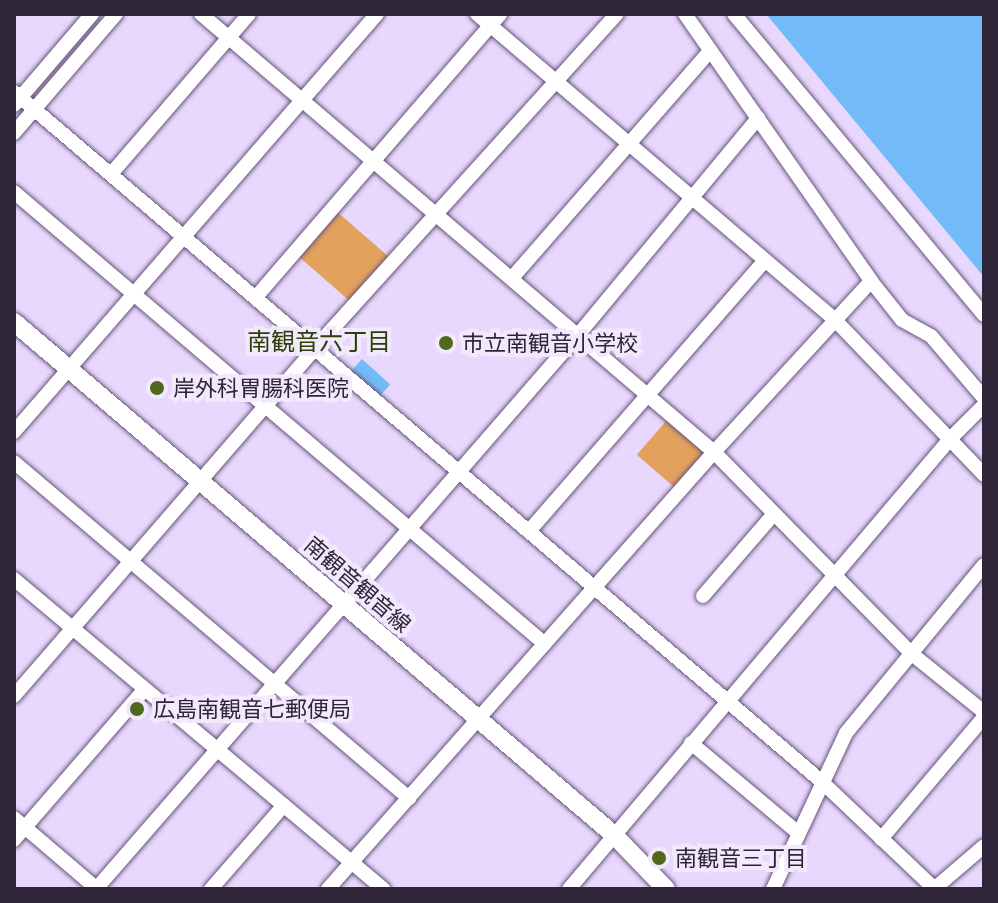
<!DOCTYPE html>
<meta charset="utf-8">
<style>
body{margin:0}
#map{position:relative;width:998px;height:903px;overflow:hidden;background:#e9d8fd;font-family:"Open Sans","Noto Sans JP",sans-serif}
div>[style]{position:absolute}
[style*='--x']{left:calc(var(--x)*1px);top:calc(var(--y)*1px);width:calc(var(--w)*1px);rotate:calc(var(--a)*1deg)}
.green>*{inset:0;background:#e2a15c;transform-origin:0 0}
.water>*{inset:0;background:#73bbf8;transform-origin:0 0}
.roads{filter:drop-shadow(0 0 2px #67547b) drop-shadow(0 0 2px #67547b)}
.minor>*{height:14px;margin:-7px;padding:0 7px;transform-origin:7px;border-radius:7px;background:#fff}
.major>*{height:18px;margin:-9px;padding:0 9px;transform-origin:9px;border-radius:9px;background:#fff}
.dots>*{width:22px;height:22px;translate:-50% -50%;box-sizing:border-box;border:4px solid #f2e9fc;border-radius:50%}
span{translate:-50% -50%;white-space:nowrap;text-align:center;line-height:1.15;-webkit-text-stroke:8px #f2e9fc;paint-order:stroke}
.poi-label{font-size:22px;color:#2e2638}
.left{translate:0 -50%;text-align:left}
.street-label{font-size:22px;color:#2e2638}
.neighbourhood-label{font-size:24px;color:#2d3e06}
.frame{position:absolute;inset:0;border:16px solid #2e2638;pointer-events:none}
</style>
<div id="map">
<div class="green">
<i style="left:335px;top:210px;width:72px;height:59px;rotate:41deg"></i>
<i style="left:667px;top:420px;width:50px;height:46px;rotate:41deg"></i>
</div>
<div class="water">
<i style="clip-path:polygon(766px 14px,984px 14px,984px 277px,781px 32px)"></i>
<i style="left:362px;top:359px;width:38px;height:16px;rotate:42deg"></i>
</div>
<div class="roads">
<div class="minor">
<i style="--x:201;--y:14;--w:675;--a:40.49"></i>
<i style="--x:714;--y:452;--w:283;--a:45.6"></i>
<i style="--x:912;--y:654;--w:92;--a:38.9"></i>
<i style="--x:477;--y:14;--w:471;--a:40.5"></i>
<i style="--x:835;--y:320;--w:215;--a:46.1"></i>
<i style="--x:685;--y:14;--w:325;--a:55.1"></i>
<i style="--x:871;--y:281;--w:50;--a:51.5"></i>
<i style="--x:902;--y:320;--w:33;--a:29"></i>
<i style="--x:931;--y:336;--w:82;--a:49.5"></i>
<i style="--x:734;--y:14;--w:391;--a:50.3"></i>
<i style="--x:14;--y:92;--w:1061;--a:40.49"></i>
<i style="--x:821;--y:781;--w:157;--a:43.5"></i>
<i style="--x:14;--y:105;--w:120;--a:-49.4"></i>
<i style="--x:14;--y:133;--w:157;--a:-49.4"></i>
<i style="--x:111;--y:174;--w:211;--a:-49.2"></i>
<i style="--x:14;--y:192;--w:697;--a:40.41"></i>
<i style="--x:512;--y:278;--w:301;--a:-48.9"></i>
<i style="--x:256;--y:297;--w:374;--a:-49.2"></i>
<i style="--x:14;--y:432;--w:554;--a:-49.03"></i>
<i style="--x:14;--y:462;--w:519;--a:40.39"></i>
<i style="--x:529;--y:531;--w:359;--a:-48.9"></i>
<i style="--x:14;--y:579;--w:482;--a:40"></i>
<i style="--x:703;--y:596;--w:107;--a:-49.2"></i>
<i style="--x:14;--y:696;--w:460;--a:-49.1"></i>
<i style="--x:315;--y:348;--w:450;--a:-47.9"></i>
<i style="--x:691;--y:743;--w:138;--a:40"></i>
<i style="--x:14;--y:818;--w:109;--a:40.5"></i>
<i style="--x:881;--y:839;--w:160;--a:-49.8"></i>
<i style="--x:14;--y:840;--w:198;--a:-49.1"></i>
<i style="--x:96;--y:889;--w:734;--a:-48.98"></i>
<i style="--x:578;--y:335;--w:282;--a:-50.3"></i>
<i style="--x:211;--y:889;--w:111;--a:-49"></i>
<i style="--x:328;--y:889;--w:583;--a:-48.55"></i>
<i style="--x:714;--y:452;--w:232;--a:-47.4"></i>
<i style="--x:569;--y:889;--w:590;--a:-49.75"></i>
<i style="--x:950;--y:439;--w:48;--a:-45"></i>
<i style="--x:773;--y:889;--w:172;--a:-64.9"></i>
<i style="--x:846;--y:733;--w:217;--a:-50.6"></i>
<i style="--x:934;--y:889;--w:66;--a:-40.7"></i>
</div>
<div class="major">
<i style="--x:14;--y:322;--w:789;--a:40.53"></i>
<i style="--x:614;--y:835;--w:75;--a:46.1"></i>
</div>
</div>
<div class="dots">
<i style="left:446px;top:343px;background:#4f6819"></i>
<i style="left:157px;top:388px;background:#4f6819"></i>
<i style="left:137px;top:709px;background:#4f6819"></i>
<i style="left:659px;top:858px;background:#4f6819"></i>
</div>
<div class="poi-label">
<span class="left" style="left:462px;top:343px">市立南観音小学校</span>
<span class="left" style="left:173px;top:388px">岸外科胃腸科医院</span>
<span class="left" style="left:153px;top:709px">広島南観音七郵便局</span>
<span class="left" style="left:675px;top:858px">南観音三丁目</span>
</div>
<div class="street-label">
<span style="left:358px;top:584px;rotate:41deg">南観音観音線</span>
</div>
<div class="neighbourhood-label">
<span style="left:319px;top:341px">南観音六丁目</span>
</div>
<div class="frame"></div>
</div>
